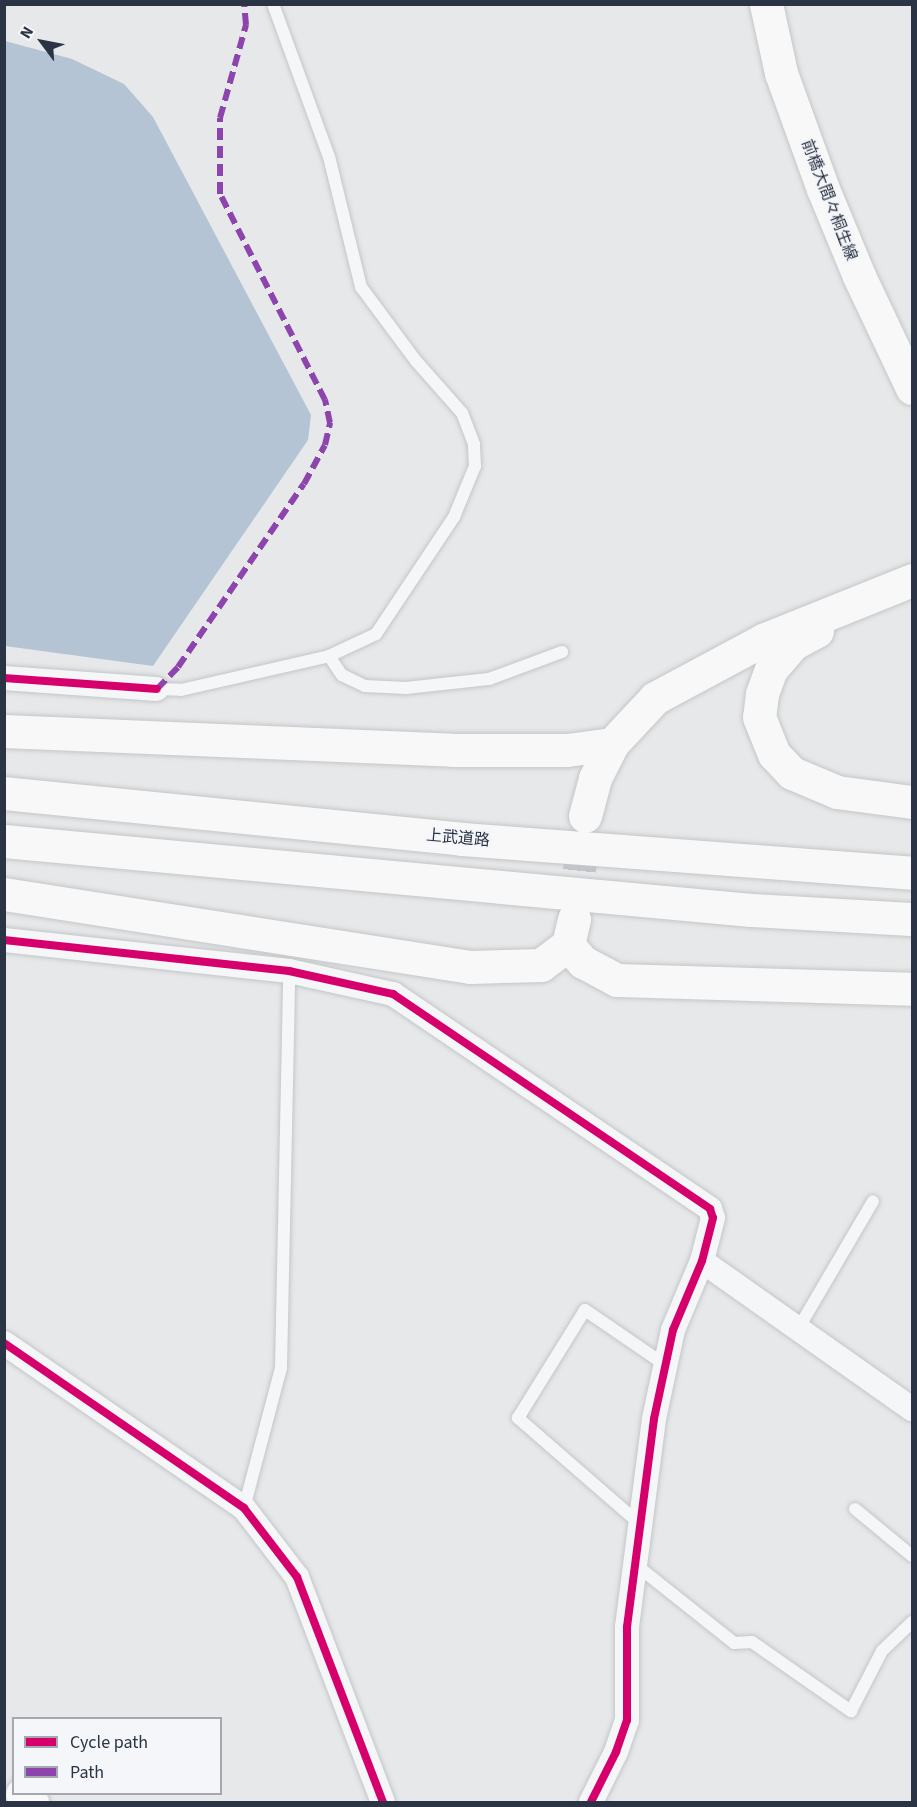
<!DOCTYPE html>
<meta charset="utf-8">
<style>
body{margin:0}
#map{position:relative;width:917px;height:1807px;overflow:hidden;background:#e6e8ea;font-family:"Source Sans 3","Noto Sans JP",sans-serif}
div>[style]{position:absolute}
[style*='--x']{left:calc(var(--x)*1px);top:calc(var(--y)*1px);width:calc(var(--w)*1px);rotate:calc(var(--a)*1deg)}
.water>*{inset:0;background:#b4c4d5}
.highway-tunnel>*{height:33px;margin-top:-16.5px;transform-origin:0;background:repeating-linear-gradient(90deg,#c1c4c9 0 33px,transparent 0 49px)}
.roads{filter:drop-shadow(0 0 2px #c4c6c8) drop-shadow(0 0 2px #c4c6c8)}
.lane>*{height:12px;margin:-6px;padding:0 6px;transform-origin:6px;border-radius:6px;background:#f5f6f7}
.street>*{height:24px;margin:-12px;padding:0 12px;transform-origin:12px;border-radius:12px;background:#f5f6f7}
.secondary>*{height:33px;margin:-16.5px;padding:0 16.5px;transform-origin:16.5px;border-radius:16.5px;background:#f8f8f8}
.primary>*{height:33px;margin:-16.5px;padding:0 16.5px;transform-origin:16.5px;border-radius:16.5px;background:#f8f8f8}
.highway>*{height:33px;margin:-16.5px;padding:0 16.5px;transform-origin:16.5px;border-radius:16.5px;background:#f8f8f8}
.quiet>*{height:6px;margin-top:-3px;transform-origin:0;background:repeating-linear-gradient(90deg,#8e44ad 0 12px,transparent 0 18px)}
.cycleway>*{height:8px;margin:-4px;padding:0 4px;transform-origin:4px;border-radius:4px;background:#d6006c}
span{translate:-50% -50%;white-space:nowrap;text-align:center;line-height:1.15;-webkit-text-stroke:5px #f4f6f9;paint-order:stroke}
.street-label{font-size:16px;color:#2b3445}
.frame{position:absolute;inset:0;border:6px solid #2b3445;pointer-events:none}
.legend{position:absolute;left:12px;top:1717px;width:210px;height:78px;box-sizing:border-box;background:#f4f6f9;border:2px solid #a4a8b1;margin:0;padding:8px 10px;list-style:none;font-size:18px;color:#2b3445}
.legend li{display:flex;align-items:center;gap:12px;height:30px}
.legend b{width:30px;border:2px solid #a4a8b1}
.north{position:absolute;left:12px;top:12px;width:60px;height:60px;-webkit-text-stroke:4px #f4f6f9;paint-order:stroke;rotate:302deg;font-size:16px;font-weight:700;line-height:24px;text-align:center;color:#2b3445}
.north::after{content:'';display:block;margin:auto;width:21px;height:27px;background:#2b3445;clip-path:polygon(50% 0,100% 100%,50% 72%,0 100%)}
</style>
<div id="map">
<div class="water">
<i style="clip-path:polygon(5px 41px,72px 59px,124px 84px,153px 117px,311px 415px,308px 440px,153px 666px,5px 646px)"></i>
</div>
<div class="highway-tunnel">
<i style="--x:574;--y:919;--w:101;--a:-83.7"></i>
</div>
<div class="roads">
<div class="lane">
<i style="--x:329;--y:656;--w:23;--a:56"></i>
<i style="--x:342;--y:675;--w:25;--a:26"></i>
<i style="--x:365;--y:686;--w:41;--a:2.8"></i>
<i style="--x:406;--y:688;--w:83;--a:-6.2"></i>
<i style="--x:489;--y:679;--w:78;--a:-20.3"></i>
<i style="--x:157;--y:689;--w:24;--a:2"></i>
<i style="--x:181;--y:690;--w:152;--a:-12.9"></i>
<i style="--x:329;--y:656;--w:52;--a:-25.1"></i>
<i style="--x:376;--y:634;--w:141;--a:-56.3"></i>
<i style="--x:454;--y:517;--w:55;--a:-67.6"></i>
<i style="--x:475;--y:466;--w:22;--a:-93"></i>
<i style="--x:474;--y:444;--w:33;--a:-111"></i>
<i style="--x:462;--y:413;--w:69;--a:-131.5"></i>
<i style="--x:416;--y:361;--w:92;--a:-126.6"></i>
<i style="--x:361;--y:287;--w:134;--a:-103.8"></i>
<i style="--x:329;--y:157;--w:163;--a:-110.1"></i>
<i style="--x:798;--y:1329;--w:148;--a:-59.6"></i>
<i style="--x:244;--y:1508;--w:145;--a:-75.2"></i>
<i style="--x:281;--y:1368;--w:397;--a:-88.8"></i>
<i style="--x:855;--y:1509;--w:74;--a:39.5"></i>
<i style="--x:640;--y:1524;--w:162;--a:-139"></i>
<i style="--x:518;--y:1418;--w:127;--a:-58.2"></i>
<i style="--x:585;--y:1310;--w:96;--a:34.4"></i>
<i style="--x:636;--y:1565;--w:125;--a:38.5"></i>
<i style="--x:734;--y:1643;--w:18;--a:-3"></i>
<i style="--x:752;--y:1642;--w:121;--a:34.9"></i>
<i style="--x:851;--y:1711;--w:68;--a:-62.7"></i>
<i style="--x:882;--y:1651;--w:42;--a:-44"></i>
</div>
<div class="street">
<i style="--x:4;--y:678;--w:153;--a:4.1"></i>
<i style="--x:4;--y:940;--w:287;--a:6.2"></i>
<i style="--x:289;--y:971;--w:107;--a:12.5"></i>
<i style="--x:393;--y:994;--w:383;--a:34.1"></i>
<i style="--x:710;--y:1209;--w:9;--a:72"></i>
<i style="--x:713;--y:1218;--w:44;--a:104.3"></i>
<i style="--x:702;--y:1261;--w:75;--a:112.8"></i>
<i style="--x:673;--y:1330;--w:91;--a:102.1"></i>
<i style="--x:654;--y:1419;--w:210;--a:97.4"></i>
<i style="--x:627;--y:1627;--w:93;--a:90"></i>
<i style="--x:627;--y:1720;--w:34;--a:109"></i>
<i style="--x:616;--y:1752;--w:56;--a:116.6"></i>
<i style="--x:702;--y:1261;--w:257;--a:35.2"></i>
<i style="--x:4;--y:1343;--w:291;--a:34.5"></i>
<i style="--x:244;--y:1508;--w:87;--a:52.5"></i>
<i style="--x:297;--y:1577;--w:241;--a:69.1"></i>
</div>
<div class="secondary">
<i style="--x:22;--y:1794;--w:13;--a:39"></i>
</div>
<div class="primary">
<i style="--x:766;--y:4;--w:71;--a:77.7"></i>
<i style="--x:781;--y:73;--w:123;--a:70.1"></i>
<i style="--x:823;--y:189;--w:94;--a:67.5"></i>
<i style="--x:859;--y:276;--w:124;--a:64.7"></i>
</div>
<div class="highway">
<i style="--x:817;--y:631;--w:27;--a:152"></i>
<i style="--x:793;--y:644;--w:33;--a:131"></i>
<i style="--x:771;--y:669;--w:27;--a:110"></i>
<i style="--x:762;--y:694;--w:23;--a:97"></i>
<i style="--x:759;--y:717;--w:40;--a:68"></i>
<i style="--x:774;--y:754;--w:26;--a:47"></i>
<i style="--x:792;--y:773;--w:49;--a:22.9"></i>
<i style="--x:837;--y:792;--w:76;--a:7.6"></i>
<i style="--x:4;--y:731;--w:449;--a:2.4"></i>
<i style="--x:453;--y:750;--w:114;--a:0"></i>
<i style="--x:567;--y:750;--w:45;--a:-7.6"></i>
<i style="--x:4;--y:793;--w:460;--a:5.7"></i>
<i style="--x:462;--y:839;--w:451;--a:4.3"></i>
<i style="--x:585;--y:816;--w:39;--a:-75"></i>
<i style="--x:595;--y:778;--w:38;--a:-63"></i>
<i style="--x:612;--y:744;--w:63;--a:-46.9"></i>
<i style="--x:655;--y:698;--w:123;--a:-28.2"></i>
<i style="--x:763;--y:640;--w:161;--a:-21.9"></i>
<i style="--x:4;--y:841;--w:750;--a:5.28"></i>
<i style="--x:751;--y:910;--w:161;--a:3.2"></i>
<i style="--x:4;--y:894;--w:472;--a:8.9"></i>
<i style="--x:470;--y:967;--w:71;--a:-1.6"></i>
<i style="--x:541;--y:965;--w:34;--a:-37"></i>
<i style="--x:568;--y:945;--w:27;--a:-77"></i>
<i style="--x:568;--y:945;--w:23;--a:49"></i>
<i style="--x:583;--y:962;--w:38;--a:28"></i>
<i style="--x:617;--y:980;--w:295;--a:1.7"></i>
</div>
</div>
<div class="quiet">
<i style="--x:157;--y:689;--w:30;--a:-46"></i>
<i style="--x:178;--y:667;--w:222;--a:-55.5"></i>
<i style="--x:304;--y:484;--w:44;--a:-61.7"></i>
<i style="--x:325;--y:445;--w:23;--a:-77"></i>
<i style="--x:330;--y:423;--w:24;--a:-102"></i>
<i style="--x:325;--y:400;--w:231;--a:-117"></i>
<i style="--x:220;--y:194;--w:76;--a:-90"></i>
<i style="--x:220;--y:118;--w:97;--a:-74.4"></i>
<i style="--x:246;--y:25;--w:21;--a:-95"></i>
</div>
<div class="cycleway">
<i style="--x:4;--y:678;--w:153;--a:4.1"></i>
<i style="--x:4;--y:940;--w:287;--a:6.2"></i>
<i style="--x:289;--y:971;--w:107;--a:12.5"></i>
<i style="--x:393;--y:994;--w:383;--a:34.1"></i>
<i style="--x:710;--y:1209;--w:9;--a:72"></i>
<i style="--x:713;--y:1218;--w:44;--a:104.3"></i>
<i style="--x:702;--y:1261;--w:75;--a:112.8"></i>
<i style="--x:673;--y:1330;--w:91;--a:102.1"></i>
<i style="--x:654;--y:1419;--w:210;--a:97.4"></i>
<i style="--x:627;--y:1627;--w:93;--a:90"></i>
<i style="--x:627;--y:1720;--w:34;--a:109"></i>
<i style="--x:616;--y:1752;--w:56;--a:116.6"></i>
<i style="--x:4;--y:1343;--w:291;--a:34.5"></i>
<i style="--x:244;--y:1508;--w:87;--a:52.5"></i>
<i style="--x:297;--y:1577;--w:241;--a:69.1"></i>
</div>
<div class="street-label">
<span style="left:829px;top:200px;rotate:69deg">前橋大間々桐生線</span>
<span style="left:458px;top:838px;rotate:5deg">上武道路</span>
</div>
<div class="frame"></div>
<ul class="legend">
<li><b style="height:8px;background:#d6006c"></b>Cycle path</li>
<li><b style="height:8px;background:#8e44ad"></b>Path</li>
</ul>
<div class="north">N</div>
</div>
